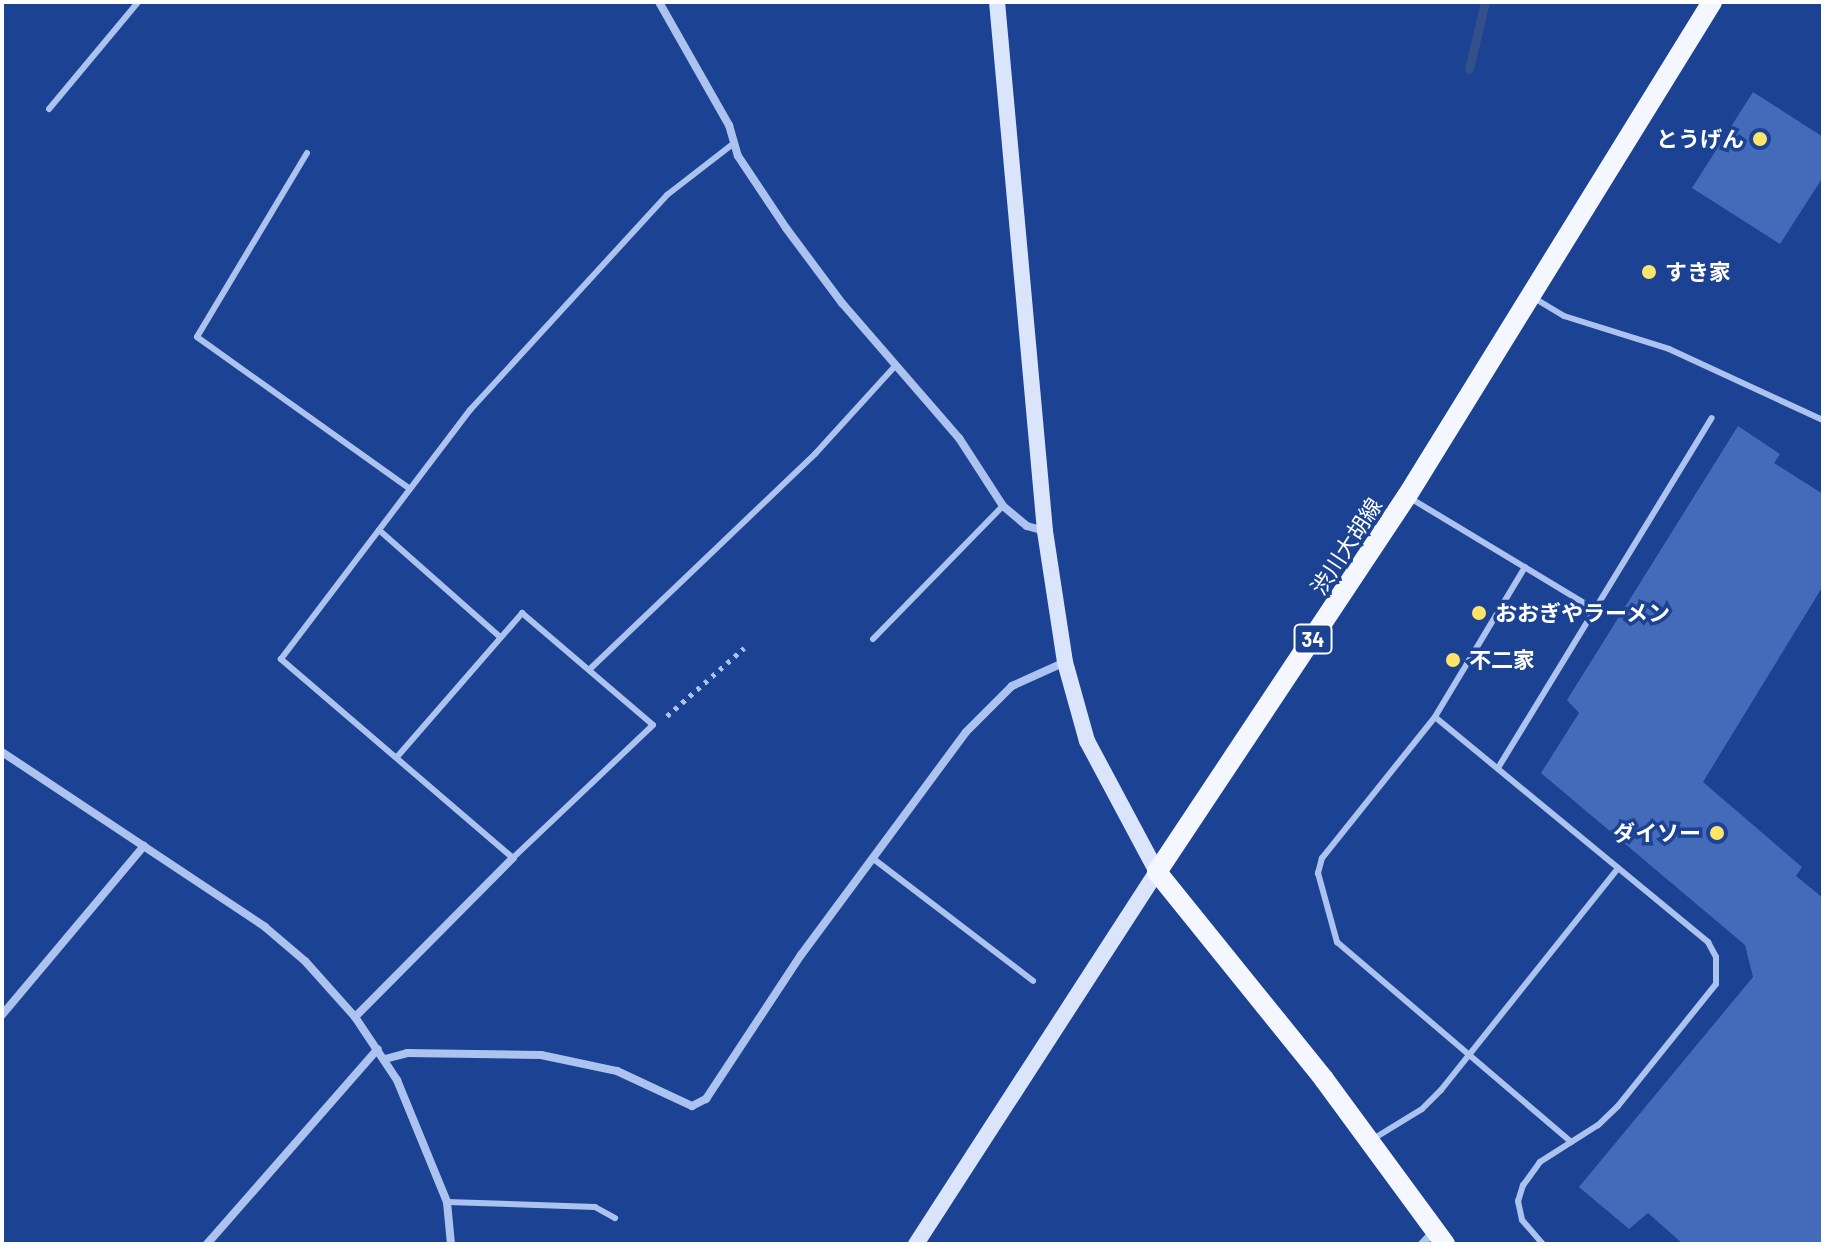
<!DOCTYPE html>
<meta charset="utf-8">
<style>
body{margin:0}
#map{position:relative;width:1825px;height:1246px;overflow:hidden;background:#1b4293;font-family:Barlow,"Noto Sans JP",sans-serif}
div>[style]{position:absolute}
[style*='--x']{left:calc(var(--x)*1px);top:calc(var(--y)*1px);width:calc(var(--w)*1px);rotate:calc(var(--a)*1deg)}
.stream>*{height:9px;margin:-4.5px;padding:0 4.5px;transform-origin:4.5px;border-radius:4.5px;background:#33508c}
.building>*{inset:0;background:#446bba}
.path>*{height:5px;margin-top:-2.5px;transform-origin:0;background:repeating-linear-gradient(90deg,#acc3ef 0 4px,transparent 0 10px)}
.lane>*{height:6px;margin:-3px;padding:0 3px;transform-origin:3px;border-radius:3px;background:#acc3ef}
.street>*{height:8px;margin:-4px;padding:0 4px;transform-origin:4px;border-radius:4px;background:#acc3ef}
.secondary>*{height:16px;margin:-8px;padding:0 8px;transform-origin:8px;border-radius:8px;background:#dae4fb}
.primary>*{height:20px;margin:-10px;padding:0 10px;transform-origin:10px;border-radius:10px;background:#f4f7ff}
.dots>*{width:22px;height:22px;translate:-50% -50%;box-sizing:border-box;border:4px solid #1b4293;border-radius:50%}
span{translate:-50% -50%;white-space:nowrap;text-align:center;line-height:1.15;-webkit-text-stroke:7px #1b4293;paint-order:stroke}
.shield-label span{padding:2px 6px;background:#1b4293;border:2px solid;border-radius:6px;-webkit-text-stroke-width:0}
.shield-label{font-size:20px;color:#fff;font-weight:700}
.poi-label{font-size:22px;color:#fff;font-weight:700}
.right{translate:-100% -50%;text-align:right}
.left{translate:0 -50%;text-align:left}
.street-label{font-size:22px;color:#fff}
.frame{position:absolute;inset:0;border:4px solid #fff;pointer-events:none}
</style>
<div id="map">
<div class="stream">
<i style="--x:1469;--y:69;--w:69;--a:-76.6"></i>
</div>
<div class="building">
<i style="clip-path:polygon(1753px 92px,1823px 137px,1823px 177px,1780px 244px,1692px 188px)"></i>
<i style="clip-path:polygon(1738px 426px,1780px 454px,1774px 463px,1823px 494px,1823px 586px,1703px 782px,1802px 867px,1796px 876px,1823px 898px,1823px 1244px,1683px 1244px,1648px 1213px,1629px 1229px,1579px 1187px,1753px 977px,1745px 945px,1541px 773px,1579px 713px,1567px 700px)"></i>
</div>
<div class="path">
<i style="--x:667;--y:716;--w:103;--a:-41.4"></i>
</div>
<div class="lane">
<i style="--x:49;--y:109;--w:139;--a:-50.2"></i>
<i style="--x:307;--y:153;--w:214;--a:120.9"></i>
<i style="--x:197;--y:337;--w:260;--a:35.5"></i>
<i style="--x:1534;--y:298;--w:35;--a:31"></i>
<i style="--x:1564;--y:316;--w:110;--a:17.4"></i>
<i style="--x:1669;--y:349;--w:170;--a:24.8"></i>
<i style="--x:1410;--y:498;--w:217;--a:31.1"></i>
<i style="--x:379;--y:530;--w:162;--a:41.5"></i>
<i style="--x:1525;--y:567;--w:175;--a:121"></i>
<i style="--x:1435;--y:717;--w:181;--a:128.7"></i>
<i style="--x:1322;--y:858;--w:16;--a:105"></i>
<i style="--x:1318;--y:873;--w:72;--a:74.6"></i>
<i style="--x:1337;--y:942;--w:308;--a:40.5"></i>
<i style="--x:873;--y:639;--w:186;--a:-45.7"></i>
<i style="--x:591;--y:668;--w:310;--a:-43.7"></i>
<i style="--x:815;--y:454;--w:120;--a:-47.7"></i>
<i style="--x:1435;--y:717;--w:354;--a:39.5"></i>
<i style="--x:1708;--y:942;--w:17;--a:62"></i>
<i style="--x:1716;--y:957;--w:27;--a:90"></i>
<i style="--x:1716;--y:984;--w:156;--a:128.8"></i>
<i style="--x:1618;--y:1106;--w:28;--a:136"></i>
<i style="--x:1598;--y:1125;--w:69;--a:147.5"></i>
<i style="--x:1540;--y:1162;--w:29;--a:126"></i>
<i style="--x:1523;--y:1185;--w:17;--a:107"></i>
<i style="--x:1518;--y:1201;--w:19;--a:78"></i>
<i style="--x:1522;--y:1220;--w:32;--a:49"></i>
<i style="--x:397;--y:757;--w:191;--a:-49"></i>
<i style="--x:522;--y:613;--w:172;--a:40.5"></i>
<i style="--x:653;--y:725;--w:193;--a:136.5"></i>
<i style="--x:513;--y:858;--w:306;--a:-139.4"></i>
<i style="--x:281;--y:659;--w:313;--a:-52.8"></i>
<i style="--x:470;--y:410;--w:292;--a:-47.5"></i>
<i style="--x:667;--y:195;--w:83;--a:-37.7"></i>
<i style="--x:1498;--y:768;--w:410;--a:-58.6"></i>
<i style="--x:875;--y:860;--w:199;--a:37.4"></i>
<i style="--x:1373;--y:1139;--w:57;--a:-31.5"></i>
<i style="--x:1422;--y:1109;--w:27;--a:-45"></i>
<i style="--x:1441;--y:1090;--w:284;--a:-51.4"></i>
<i style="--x:447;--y:1202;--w:148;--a:1.9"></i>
<i style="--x:595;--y:1207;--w:23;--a:29"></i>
</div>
<div class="street">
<i style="--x:659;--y:2;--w:142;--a:60.4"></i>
<i style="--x:729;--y:125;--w:32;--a:74"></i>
<i style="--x:738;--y:156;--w:87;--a:56.3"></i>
<i style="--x:786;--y:228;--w:94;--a:53.3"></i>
<i style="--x:842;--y:303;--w:179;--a:49.1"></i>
<i style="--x:959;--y:438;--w:81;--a:57.1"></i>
<i style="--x:1003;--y:506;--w:31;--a:40"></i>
<i style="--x:1027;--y:526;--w:18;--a:16"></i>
<i style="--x:2;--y:752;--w:316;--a:33.6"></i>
<i style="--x:265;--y:927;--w:52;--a:40.4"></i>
<i style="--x:305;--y:961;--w:75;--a:48.2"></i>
<i style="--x:355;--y:1017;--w:76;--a:56.3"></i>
<i style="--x:397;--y:1080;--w:132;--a:67.7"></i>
<i style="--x:447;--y:1202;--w:42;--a:84.6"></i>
<i style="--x:2;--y:1015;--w:221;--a:-50"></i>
<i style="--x:355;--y:1017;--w:224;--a:-45.2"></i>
<i style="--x:385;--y:1059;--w:23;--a:-15"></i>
<i style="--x:407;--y:1053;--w:134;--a:0.9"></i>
<i style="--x:541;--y:1055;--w:78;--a:11.9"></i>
<i style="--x:617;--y:1071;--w:83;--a:25"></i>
<i style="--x:692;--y:1106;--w:16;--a:-27"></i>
<i style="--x:706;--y:1099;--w:173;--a:-56.6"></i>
<i style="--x:801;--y:955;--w:277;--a:-53.5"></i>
<i style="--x:966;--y:732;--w:65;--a:-45"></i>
<i style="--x:1012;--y:686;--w:58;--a:-24.4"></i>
<i style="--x:207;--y:1244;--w:259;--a:-48.8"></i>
<i style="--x:1422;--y:1244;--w:19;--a:-47"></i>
</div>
<div class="secondary">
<i style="--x:916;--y:1244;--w:443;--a:-57.1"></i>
<i style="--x:1157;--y:872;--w:149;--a:-118.1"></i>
<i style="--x:1087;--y:741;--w:82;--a:-105.6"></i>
<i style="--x:1065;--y:662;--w:133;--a:-98.7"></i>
<i style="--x:1045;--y:531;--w:531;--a:-95.18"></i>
</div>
<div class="primary">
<i style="--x:1445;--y:1244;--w:205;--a:-126.3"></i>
<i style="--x:1324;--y:1079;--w:266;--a:-128.9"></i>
<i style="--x:1157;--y:872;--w:452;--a:-56.4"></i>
<i style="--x:1407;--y:496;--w:581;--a:-58.31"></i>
</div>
<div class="dots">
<i style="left:1760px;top:139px;background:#ffe46a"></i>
<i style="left:1649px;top:272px;background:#ffe46a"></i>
<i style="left:1479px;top:613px;background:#ffe46a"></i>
<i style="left:1453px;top:660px;background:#ffe46a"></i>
<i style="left:1717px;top:833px;background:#ffe46a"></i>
</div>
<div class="shield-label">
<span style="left:1313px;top:639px">34</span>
</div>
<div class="poi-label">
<span class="right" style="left:1744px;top:139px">とうげん</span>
<span class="left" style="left:1665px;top:272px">すき家</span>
<span class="left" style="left:1495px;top:613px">おおぎやラーメン</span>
<span class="left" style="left:1469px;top:660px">不二家</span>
<span class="right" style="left:1701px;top:833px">ダイソー</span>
</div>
<div class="street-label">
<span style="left:1346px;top:546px;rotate:-57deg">渋川大胡線</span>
</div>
<div class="frame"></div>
</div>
